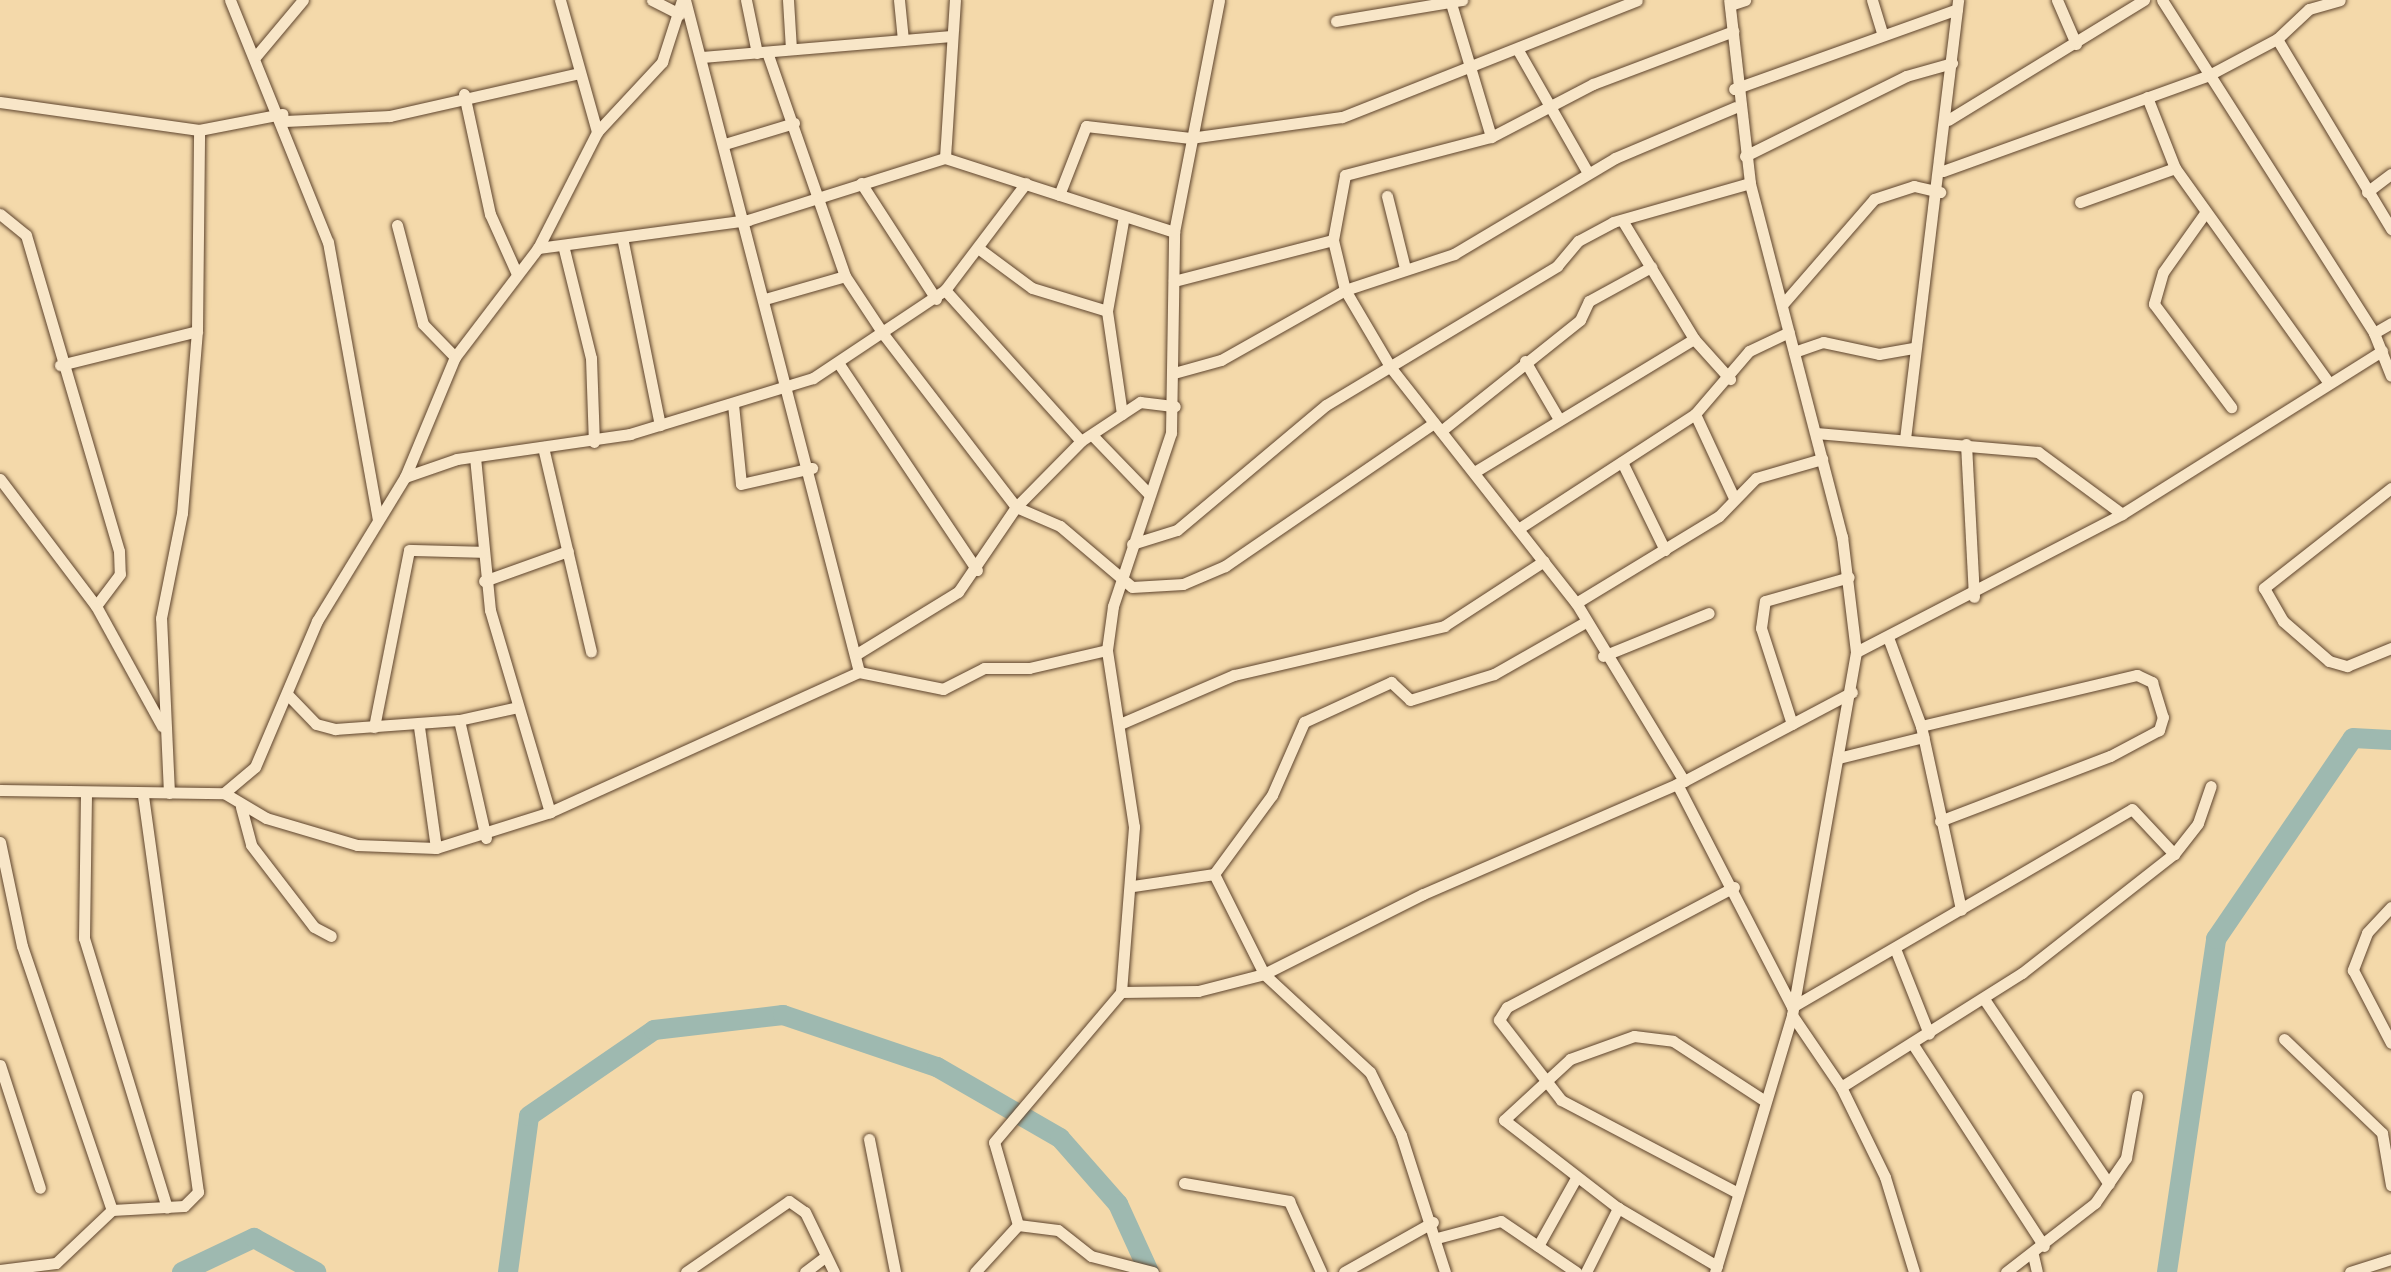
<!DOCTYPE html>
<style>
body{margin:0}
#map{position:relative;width:2391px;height:1272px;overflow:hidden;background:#f4d9aa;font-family:"Libre Caslon Text",serif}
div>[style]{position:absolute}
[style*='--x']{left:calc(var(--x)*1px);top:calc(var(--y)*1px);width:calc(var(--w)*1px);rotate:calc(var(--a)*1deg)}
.river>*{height:20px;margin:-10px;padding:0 10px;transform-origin:10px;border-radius:10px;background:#9eb9b0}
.roads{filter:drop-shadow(0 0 2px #5e442d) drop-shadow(0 0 2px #5e442d)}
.minor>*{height:11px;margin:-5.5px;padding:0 5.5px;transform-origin:5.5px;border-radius:5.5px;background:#f8e6c8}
span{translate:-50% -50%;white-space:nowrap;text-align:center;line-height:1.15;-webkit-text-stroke:9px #f8e6c8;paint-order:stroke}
</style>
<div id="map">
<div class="river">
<i style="--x:182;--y:1272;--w:80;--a:-25.3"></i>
<i style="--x:254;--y:1238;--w:71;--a:28.7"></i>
<i style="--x:508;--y:1272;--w:157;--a:-82.3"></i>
<i style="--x:529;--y:1116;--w:152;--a:-34.5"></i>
<i style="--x:654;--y:1030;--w:130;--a:-6.6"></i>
<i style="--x:783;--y:1015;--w:163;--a:18.7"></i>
<i style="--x:937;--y:1067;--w:142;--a:30"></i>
<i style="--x:1060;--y:1138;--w:88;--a:48.7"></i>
<i style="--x:1118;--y:1204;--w:75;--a:65.5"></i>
<i style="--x:2167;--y:1272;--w:337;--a:-81.6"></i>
<i style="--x:2216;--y:939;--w:243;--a:-55.7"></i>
<i style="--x:2353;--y:738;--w:38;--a:3"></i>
</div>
<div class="roads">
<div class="minor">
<i style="--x:230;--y:0;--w:261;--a:68"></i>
<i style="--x:328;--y:242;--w:281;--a:79.8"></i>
<i style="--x:560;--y:0;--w:137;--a:74.3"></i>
<i style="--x:652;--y:0;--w:31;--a:27"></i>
<i style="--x:685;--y:0;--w:694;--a:75.48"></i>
<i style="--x:746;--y:0;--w:54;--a:78.3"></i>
<i style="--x:788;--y:0;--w:49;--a:86.5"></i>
<i style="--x:899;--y:0;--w:40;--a:84.3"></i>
<i style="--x:1450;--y:0;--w:143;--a:73.3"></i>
<i style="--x:1872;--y:0;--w:34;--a:73"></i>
<i style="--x:2057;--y:0;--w:48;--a:66.6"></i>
<i style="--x:2162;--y:0;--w:395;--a:57.5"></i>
<i style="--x:2374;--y:333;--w:46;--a:68.4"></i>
<i style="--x:1730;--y:5;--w:16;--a:-18"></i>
<i style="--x:1336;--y:21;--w:128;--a:-9.5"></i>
<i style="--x:2277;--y:39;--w:44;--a:-43.2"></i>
<i style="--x:2309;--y:9;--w:32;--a:-16"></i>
<i style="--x:767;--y:52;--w:237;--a:70.8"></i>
<i style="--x:845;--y:276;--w:71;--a:56.5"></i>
<i style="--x:884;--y:335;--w:217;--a:52.5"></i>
<i style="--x:1016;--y:507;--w:48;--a:23.4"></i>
<i style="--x:1060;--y:526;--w:94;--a:40.3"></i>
<i style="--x:1132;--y:587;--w:51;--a:-3.4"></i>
<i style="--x:1183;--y:584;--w:46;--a:-23.2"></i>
<i style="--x:1225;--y:566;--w:253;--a:-34.4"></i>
<i style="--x:1519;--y:52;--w:139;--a:60.3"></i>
<i style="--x:256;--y:56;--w:73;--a:-50"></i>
<i style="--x:702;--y:57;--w:250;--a:-4.8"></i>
<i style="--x:1734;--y:89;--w:237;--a:-19.7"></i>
<i style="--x:464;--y:94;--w:123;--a:77.8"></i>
<i style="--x:490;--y:214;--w:66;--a:65.8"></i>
<i style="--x:2147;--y:97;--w:76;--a:68.5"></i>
<i style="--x:2175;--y:168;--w:261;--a:54.4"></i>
<i style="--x:0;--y:102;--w:201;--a:8"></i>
<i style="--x:199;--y:130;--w:85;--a:-10.9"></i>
<i style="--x:1948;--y:120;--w:230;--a:-31.5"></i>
<i style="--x:285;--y:121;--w:105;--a:-2.7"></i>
<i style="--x:390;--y:116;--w:194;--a:-12.8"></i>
<i style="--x:728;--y:143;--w:69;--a:-16.9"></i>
<i style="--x:1745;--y:156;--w:180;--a:-26.4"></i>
<i style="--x:1906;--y:76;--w:48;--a:-15.8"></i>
<i style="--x:945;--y:158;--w:158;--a:-86.4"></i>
<i style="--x:1943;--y:171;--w:283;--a:-19.8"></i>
<i style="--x:2209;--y:75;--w:77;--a:-27.9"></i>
<i style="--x:2277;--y:39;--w:222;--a:59"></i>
<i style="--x:861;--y:183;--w:138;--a:57.1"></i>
<i style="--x:2367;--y:192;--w:30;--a:-37"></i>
<i style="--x:1059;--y:195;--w:74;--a:-68.6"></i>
<i style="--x:1086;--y:126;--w:105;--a:6.6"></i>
<i style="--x:1190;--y:138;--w:153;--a:-7.9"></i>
<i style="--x:1342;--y:117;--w:317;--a:-21.6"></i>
<i style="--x:1387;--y:196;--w:74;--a:76"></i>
<i style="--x:2080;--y:202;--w:101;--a:-19.7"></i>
<i style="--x:2205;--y:213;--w:72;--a:125.4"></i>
<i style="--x:2163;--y:272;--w:33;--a:106"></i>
<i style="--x:2154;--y:304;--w:129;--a:53.2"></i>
<i style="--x:0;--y:214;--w:33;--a:39"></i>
<i style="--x:26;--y:235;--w:329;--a:73.6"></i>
<i style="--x:119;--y:551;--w:23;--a:88"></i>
<i style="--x:120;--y:574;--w:40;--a:127"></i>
<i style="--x:1622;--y:220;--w:139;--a:58.8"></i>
<i style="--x:1694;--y:339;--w:54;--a:48"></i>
<i style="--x:397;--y:225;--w:102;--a:75.3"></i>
<i style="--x:423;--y:324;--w:46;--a:45.9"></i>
<i style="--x:622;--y:237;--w:192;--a:78.6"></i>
<i style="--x:563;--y:245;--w:116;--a:76.1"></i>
<i style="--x:591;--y:358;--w:84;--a:88"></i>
<i style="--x:538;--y:248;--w:212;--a:-7.6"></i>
<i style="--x:748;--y:220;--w:207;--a:-17.5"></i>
<i style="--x:945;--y:158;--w:241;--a:17.9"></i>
<i style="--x:982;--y:251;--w:62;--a:36.5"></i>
<i style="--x:1032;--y:288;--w:78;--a:17"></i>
<i style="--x:1174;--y:281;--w:164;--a:-14.5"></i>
<i style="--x:945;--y:290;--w:203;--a:48"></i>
<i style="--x:765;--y:299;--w:83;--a:-16"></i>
<i style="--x:1782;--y:305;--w:140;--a:-49"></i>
<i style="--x:1874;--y:199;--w:42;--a:-18"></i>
<i style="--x:1914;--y:186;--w:27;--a:13"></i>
<i style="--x:2374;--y:333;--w:20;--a:-30"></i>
<i style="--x:1794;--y:352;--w:31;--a:-19"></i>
<i style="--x:1823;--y:342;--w:57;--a:12.1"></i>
<i style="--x:1879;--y:354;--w:36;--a:-10"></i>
<i style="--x:1525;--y:361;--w:64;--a:59.8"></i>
<i style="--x:839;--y:364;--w:248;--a:56.2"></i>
<i style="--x:60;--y:365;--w:141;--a:-13.9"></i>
<i style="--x:1174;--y:373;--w:49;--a:-15.5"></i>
<i style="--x:1221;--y:360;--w:142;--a:-29.4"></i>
<i style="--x:1345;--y:290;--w:115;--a:-18.3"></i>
<i style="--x:1454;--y:254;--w:187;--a:-30.8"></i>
<i style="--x:1615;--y:158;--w:131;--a:-22.9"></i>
<i style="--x:733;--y:404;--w:80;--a:84.3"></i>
<i style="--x:741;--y:484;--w:73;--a:-12.7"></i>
<i style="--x:1122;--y:414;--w:104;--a:-98.3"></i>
<i style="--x:1107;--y:311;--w:91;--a:-79.9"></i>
<i style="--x:1695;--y:414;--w:93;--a:65.1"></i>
<i style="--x:1441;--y:431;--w:178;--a:-38.6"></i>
<i style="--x:1580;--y:320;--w:21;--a:-65"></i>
<i style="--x:1589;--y:301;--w:71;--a:-28.7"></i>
<i style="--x:1816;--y:433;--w:223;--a:4.9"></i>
<i style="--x:2038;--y:452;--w:104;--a:36.4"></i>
<i style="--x:1093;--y:436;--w:79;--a:46"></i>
<i style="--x:1905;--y:439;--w:442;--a:-83.1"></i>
<i style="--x:1966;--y:444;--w:153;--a:87"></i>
<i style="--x:543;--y:447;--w:210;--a:76.8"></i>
<i style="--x:475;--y:457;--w:154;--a:84.4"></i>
<i style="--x:490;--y:610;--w:211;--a:73.5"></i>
<i style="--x:1622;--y:462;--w:98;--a:64"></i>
<i style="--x:1476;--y:471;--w:255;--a:-31.2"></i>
<i style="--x:405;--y:477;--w:55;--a:-19.1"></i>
<i style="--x:457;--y:459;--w:175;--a:-8.2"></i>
<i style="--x:630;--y:434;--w:191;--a:-17"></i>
<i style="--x:813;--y:378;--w:159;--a:-33.7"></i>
<i style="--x:945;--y:290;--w:134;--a:-52.9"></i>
<i style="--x:0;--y:479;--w:159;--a:52.9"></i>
<i style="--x:96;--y:606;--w:137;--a:61.2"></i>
<i style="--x:2391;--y:488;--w:162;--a:141.8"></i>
<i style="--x:2264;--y:588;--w:38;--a:60"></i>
<i style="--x:2283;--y:621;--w:61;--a:41"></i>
<i style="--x:2329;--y:661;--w:19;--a:16"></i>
<i style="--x:2347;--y:666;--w:48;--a:-22.2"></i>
<i style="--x:1518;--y:529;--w:211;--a:-33"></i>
<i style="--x:1695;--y:414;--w:83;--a:-49.4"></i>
<i style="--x:1749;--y:351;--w:44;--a:-25.4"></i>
<i style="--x:1132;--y:544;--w:47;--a:-17.3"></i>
<i style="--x:1177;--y:530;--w:194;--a:-40"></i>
<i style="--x:1326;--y:405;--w:270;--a:-31"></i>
<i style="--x:1557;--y:266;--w:33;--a:-50"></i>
<i style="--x:1578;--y:241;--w:40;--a:-28"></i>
<i style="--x:1613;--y:222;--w:142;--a:-15.9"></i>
<i style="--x:484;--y:581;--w:89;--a:-19.7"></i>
<i style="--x:1576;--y:603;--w:167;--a:-31.3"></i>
<i style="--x:1719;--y:516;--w:53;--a:-45.8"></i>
<i style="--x:1756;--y:478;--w:69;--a:-16.1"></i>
<i style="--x:1889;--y:640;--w:92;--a:69.6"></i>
<i style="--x:1921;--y:726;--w:188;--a:77.7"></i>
<i style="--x:1856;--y:652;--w:300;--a:-27.4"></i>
<i style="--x:2122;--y:514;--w:307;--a:-32.1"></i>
<i style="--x:855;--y:655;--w:121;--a:-31.5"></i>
<i style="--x:958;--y:592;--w:103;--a:-55.7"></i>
<i style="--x:1016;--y:507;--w:93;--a:-45.4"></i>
<i style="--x:1081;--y:441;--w:71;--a:-33.5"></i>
<i style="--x:1140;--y:402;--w:35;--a:7"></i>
<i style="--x:1603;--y:656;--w:114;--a:-22.1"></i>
<i style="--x:288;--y:695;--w:40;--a:46"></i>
<i style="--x:316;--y:724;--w:20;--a:15"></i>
<i style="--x:335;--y:729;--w:124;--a:-4.2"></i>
<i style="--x:1120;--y:724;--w:124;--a:-23.3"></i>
<i style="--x:1234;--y:675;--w:216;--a:-13.1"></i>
<i style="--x:1444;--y:626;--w:119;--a:-33"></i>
<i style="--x:1792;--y:724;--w:101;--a:-107.9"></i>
<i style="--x:1761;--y:628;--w:27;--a:-82"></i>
<i style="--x:1765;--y:601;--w:87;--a:-15.9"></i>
<i style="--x:1921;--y:726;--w:222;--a:-13.3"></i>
<i style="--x:2137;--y:675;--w:17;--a:25"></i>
<i style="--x:2152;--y:682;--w:37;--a:73"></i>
<i style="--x:2163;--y:717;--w:14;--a:107"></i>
<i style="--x:2159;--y:730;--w:55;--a:152"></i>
<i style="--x:2110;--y:756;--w:182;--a:159.1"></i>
<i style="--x:374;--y:727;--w:180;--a:-78.8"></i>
<i style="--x:409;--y:550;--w:74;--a:1.5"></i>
<i style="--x:419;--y:727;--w:122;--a:82"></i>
<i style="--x:1838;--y:758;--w:88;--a:-13.9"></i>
<i style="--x:1684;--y:781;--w:208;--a:-121.2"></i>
<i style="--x:1576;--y:603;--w:299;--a:-128.2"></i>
<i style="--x:1391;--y:368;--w:91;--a:-120.5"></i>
<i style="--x:1345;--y:290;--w:51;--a:-103.5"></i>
<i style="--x:1333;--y:240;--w:66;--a:-79.5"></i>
<i style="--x:1345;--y:175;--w:151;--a:-14.6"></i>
<i style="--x:1491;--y:137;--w:115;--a:-27.5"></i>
<i style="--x:1593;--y:84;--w:150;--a:-20.7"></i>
<i style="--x:1677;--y:784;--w:251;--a:62.7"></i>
<i style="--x:1792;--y:1007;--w:393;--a:-30.2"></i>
<i style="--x:2132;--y:809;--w:62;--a:47"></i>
<i style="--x:0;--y:790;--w:224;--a:0.8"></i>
<i style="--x:224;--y:793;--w:40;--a:-40"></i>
<i style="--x:255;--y:767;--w:159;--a:-67"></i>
<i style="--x:317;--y:621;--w:169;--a:-58.6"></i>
<i style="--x:405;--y:477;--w:130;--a:-67.4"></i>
<i style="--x:455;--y:357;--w:137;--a:-52.7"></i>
<i style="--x:538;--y:248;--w:130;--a:-63"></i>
<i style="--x:597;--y:132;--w:96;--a:-47.1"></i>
<i style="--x:662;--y:62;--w:65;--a:-72.1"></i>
<i style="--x:169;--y:793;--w:175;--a:-92.6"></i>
<i style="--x:161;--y:618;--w:107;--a:-78.7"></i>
<i style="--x:182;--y:513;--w:183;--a:-85.3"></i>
<i style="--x:197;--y:331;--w:201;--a:-89.4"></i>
<i style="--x:224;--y:793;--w:49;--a:30.8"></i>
<i style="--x:266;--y:818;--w:95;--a:16.5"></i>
<i style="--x:357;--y:845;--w:79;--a:2.2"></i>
<i style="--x:436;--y:848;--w:120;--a:-17.5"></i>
<i style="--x:550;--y:812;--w:339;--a:-24.4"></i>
<i style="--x:859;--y:672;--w:86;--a:11.4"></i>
<i style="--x:943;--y:689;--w:46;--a:-27.1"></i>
<i style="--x:984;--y:668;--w:45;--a:0"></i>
<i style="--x:1029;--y:668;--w:80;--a:-13"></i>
<i style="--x:86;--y:794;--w:144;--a:90.8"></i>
<i style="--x:84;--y:938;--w:282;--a:72.9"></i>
<i style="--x:241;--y:807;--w:39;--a:75"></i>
<i style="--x:251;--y:845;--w:103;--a:52.5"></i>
<i style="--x:314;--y:927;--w:19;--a:28"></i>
<i style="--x:486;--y:838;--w:121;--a:-102.9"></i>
<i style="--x:459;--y:720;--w:60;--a:-12.4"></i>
<i style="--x:0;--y:842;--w:106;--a:78.1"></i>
<i style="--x:22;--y:946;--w:279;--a:71.2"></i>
<i style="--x:1214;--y:874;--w:112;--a:63.4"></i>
<i style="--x:1264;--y:974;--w:144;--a:42.8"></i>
<i style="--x:1370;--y:1072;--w:70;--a:63.8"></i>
<i style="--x:1401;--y:1135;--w:144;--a:72.2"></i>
<i style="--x:1133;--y:886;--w:82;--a:-8.4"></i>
<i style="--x:1214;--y:874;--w:98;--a:-53.7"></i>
<i style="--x:1272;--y:795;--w:80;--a:-66.3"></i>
<i style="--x:1304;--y:722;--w:96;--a:-24.7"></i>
<i style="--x:1391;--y:682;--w:26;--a:43"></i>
<i style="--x:1410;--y:700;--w:88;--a:-17.2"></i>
<i style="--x:1494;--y:674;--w:101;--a:-29.6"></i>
<i style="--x:1734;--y:887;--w:257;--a:152.1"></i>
<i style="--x:1507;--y:1007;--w:15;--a:122"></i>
<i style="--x:1499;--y:1020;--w:101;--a:52.2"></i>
<i style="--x:1561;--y:1100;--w:198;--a:27.7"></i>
<i style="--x:2391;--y:907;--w:35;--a:133"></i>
<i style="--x:2367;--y:933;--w:40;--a:111"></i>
<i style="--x:2353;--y:970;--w:82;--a:62.5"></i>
<i style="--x:1896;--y:951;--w:89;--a:68.3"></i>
<i style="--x:1121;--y:992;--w:77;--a:-0.7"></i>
<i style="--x:1198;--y:991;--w:68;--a:-14.4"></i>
<i style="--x:1264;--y:974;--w:178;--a:-26.7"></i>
<i style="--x:1423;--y:894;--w:284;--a:-23.4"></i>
<i style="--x:1684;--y:781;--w:190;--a:-27.9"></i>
<i style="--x:1984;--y:999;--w:223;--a:56"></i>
<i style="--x:1792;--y:1015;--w:87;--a:55.8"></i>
<i style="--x:1841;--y:1087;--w:100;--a:63.9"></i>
<i style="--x:1885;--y:1177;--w:99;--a:73"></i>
<i style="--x:2284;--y:1039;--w:136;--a:43.8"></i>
<i style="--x:2382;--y:1133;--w:53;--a:80.2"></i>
<i style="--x:1912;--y:1043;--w:242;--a:57"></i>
<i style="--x:0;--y:1065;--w:129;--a:72"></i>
<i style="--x:1841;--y:1087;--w:214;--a:-32.2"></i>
<i style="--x:2022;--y:973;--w:193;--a:-38.1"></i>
<i style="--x:2174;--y:854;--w:39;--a:-52"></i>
<i style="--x:2198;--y:823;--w:39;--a:-71"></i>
<i style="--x:869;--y:1139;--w:136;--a:78.9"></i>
<i style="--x:1184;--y:1183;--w:107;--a:9.7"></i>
<i style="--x:1289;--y:1201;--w:78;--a:65.7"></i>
<i style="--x:1018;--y:1225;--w:40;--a:7.1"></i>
<i style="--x:1058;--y:1230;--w:42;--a:38.2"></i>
<i style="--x:1091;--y:1256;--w:64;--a:14.5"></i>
<i style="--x:1437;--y:1238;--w:66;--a:-14.9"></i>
<i style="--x:1501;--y:1221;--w:91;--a:34.2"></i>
<i style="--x:1538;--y:1246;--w:78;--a:-60.8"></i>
<i style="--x:2033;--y:1255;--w:17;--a:77"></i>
<i style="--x:1717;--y:1266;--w:115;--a:-149.6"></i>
<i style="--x:1618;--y:1208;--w:144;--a:-142.3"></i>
<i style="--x:1504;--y:1120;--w:90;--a:-42.7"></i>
<i style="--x:1570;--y:1059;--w:68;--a:-19.8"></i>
<i style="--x:1634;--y:1036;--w:39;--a:7"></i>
<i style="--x:1673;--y:1041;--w:106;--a:33.1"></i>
<i style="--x:0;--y:1270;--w:56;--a:-7.1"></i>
<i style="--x:56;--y:1263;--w:77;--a:-43.4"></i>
<i style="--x:112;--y:1210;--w:72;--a:-3.2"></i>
<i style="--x:184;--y:1206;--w:20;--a:-45"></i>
<i style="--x:198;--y:1192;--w:402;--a:-97.9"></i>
<i style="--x:686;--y:1272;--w:125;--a:-34.6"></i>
<i style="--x:789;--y:1201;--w:19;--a:35"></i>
<i style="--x:805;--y:1212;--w:67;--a:64.2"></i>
<i style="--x:805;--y:1272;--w:25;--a:-37"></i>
<i style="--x:975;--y:1272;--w:64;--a:-47.5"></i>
<i style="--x:1018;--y:1225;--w:86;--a:-106.1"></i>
<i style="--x:994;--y:1142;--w:197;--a:-49.7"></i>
<i style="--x:1121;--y:992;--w:166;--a:-85.5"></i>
<i style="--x:1134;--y:827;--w:179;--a:-98.7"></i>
<i style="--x:1107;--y:650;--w:44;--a:-82.2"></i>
<i style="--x:1113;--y:606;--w:182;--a:-71.5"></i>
<i style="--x:1171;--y:433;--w:201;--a:-89.1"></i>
<i style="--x:1174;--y:232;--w:236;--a:-79"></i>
<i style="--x:1344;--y:1272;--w:102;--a:-29.3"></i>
<i style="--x:1586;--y:1272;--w:72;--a:-63.4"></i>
<i style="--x:1715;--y:1272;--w:268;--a:-73.3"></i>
<i style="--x:1792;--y:1015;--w:369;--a:-80"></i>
<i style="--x:1856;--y:652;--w:116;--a:-96.9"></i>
<i style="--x:1842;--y:537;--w:366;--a:-104.6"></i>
<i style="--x:1750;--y:183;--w:184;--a:-96.5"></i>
<i style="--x:2006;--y:1272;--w:113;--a:-37.8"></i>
<i style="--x:2095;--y:1203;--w:55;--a:-55.4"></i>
<i style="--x:2126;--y:1158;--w:63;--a:-79.9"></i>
<i style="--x:2350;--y:1272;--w:43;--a:-17.6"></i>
</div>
</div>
</div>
